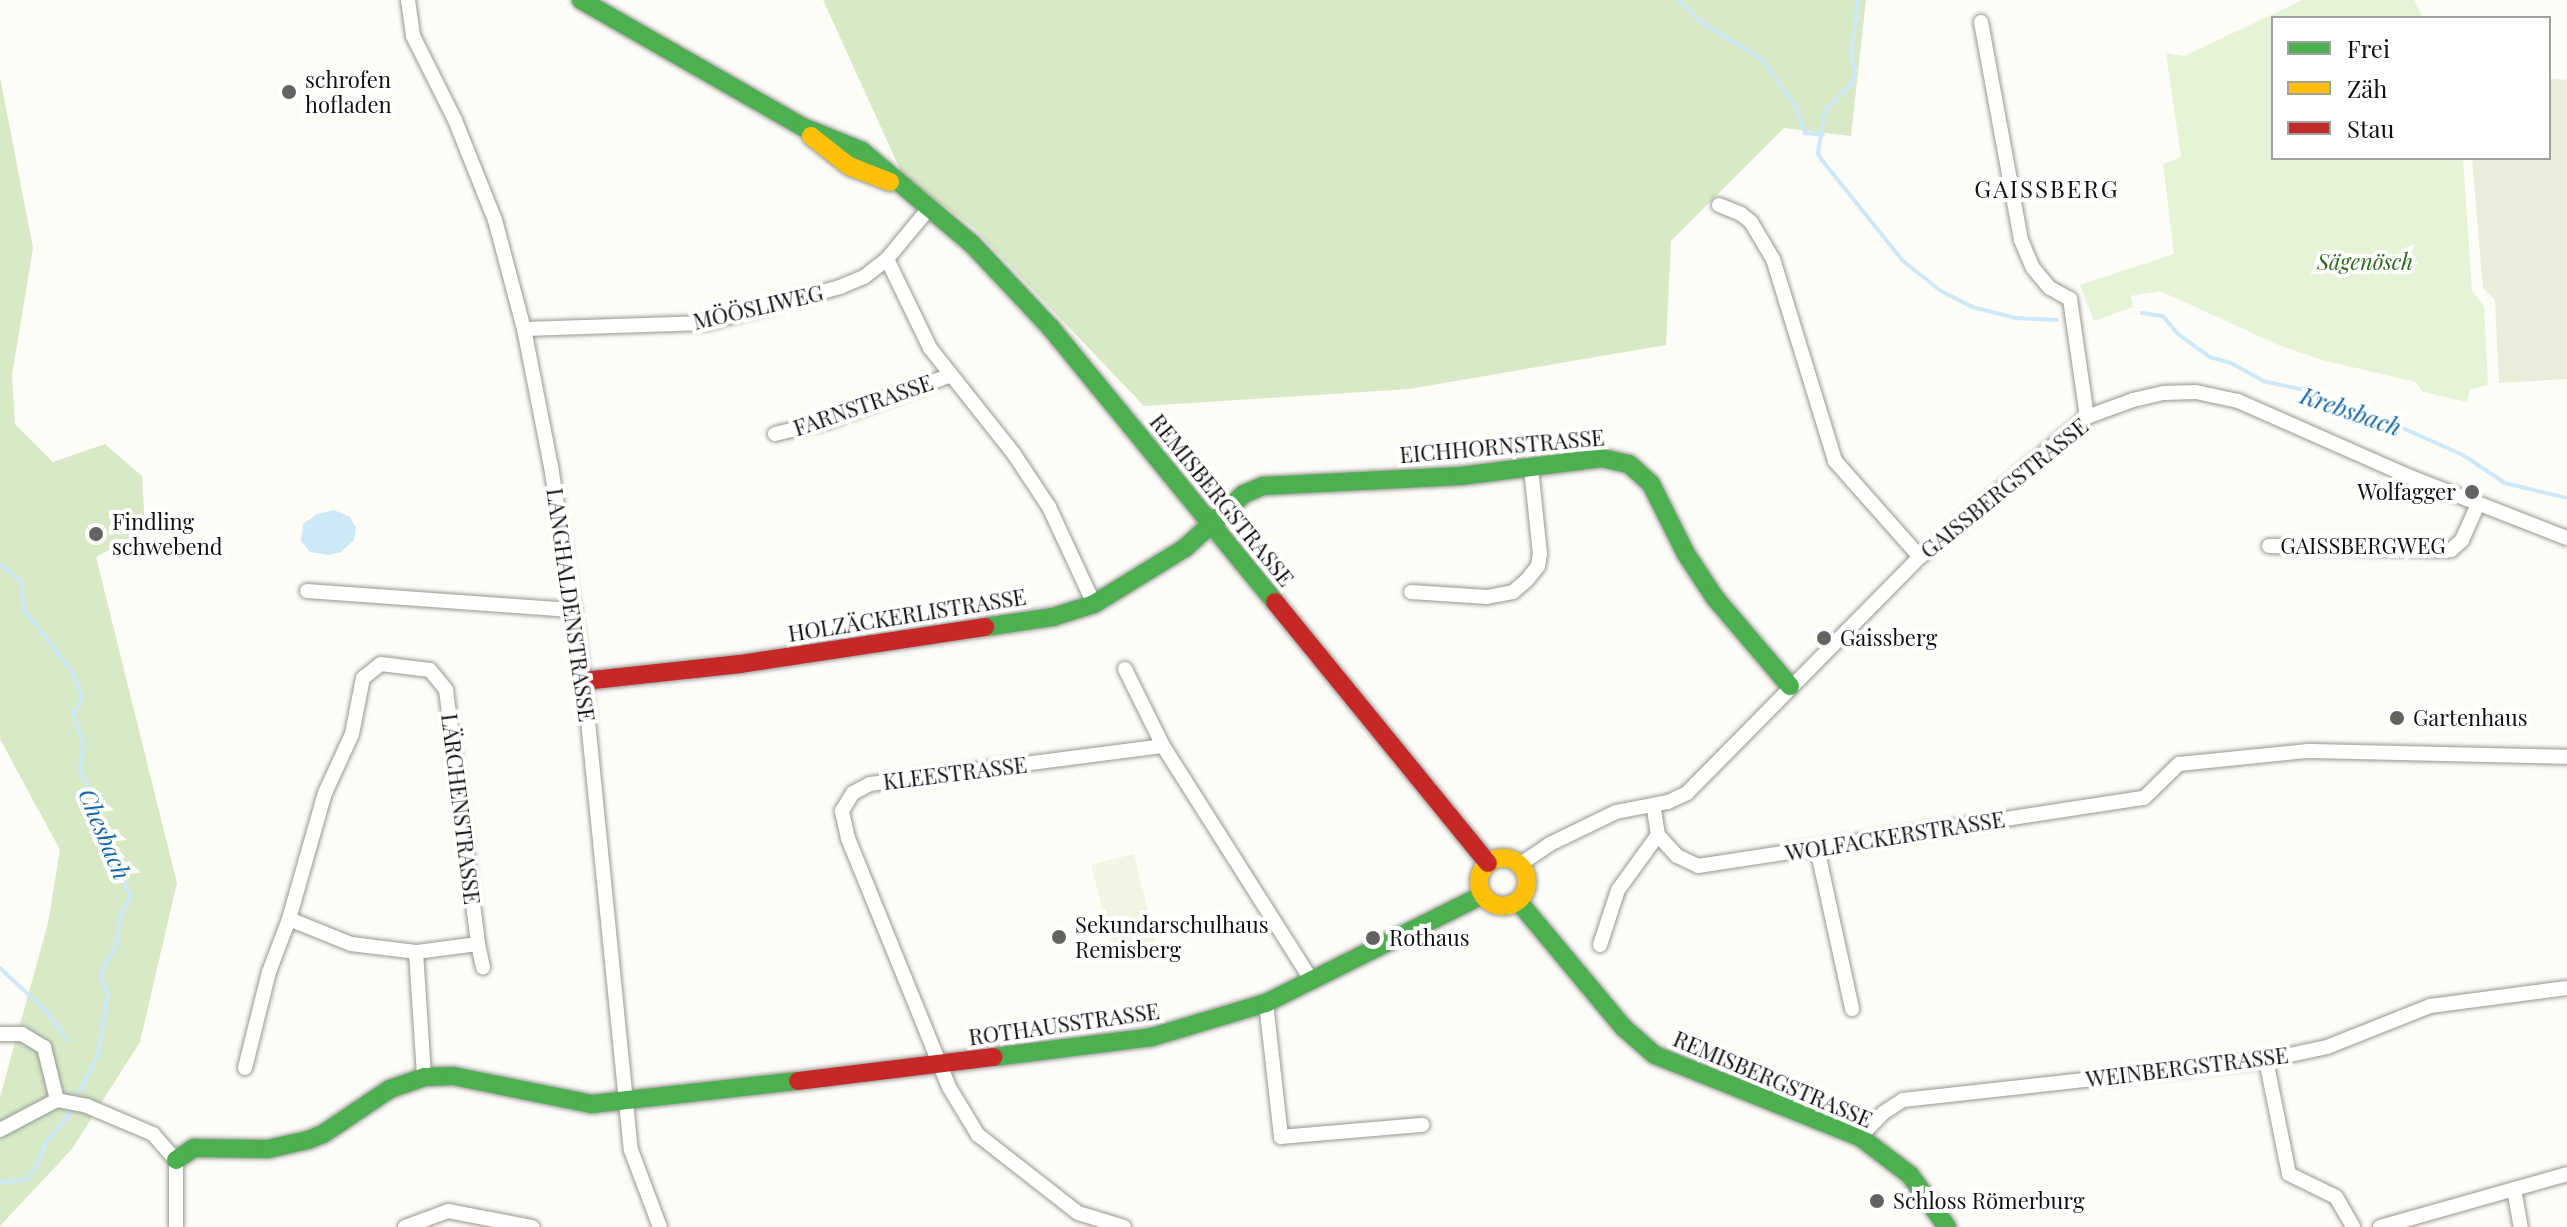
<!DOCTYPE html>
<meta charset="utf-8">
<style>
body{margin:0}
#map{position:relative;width:2567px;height:1227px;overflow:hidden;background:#fdfcf7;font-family:"Playfair Display",serif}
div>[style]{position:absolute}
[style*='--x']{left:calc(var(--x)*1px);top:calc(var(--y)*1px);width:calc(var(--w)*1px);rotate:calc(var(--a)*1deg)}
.green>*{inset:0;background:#e7f3d7}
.forest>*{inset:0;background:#d8eac5}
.cemetery>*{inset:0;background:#e9eedb}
.pitch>*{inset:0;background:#f0f6e1;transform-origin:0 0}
.water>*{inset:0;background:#cde8f7}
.stream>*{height:4px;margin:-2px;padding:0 2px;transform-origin:2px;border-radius:2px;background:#cde8f7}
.roads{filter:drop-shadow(0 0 2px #979795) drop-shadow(0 0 2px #979795)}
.street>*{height:14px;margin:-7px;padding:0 7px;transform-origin:7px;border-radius:7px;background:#fffffe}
.fast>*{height:18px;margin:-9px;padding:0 9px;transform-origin:9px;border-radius:9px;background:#4caf50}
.slow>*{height:18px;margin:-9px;padding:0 9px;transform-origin:9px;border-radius:9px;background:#ffc107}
.slow>.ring{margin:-9px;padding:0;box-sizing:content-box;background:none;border:18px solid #ffc107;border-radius:50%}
.jam>*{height:18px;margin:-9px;padding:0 9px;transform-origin:9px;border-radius:9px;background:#c62828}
.dots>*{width:22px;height:22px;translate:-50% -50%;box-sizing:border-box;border:4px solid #fff;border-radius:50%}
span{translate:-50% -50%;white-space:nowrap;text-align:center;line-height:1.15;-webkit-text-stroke:8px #fff;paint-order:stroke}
.poi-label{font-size:22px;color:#111}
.left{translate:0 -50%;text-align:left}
.right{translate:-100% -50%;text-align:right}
.park-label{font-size:22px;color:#2f6b1f;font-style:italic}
.street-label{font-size:22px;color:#111}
.neighbourhood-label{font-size:24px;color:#111;letter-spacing:2px}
.water-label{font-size:24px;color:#1768a6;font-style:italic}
.legend{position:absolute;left:2271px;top:16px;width:280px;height:144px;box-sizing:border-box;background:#fff;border:2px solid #a0a0a0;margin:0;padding:10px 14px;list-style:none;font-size:24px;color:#111}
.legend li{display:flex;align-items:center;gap:16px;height:40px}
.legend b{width:40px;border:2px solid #a0a0a0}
</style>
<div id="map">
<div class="green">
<i style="clip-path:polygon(2303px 0,2414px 0,2423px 18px,2273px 18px,2273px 158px,2463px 158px,2472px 291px,2484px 306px,2488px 385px,2470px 389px,2467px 402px,2423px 392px,2416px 382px,2322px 360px,2276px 344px,2160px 291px,2131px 296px,2133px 307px,2094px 321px,2080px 285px,2174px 254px,2163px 164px,2181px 157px,2166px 53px,2184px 56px)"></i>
</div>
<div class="forest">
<i style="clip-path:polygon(823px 0,1866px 0,1851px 136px,1784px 128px,1671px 241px,1666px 345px,1409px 389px,1144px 406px,974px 228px,903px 176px)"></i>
<i style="clip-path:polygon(0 77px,33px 248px,12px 375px,15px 424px,53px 462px,105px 444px,142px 476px,145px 530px,96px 557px,177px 883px,140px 1042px,72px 1149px,0 1226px,0 1097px,48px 923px,60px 850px,0 739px)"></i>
</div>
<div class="cemetery">
<i style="clip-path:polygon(2549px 78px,2567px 80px,2567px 379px,2499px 383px,2495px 300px,2483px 288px,2472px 158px,2549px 158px)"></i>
</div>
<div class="pitch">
<i style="left:1134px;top:854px;width:90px;height:44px;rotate:76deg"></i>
</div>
<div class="water">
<i style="clip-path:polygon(334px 510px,350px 517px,356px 528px,354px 540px,341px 552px,329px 555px,310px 552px,301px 541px,303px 524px,317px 514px)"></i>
</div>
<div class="stream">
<i style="--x:1678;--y:0;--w:35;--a:43"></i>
<i style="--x:1704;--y:24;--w:68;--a:31.1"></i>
<i style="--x:1762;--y:59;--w:59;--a:54.7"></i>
<i style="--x:1796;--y:107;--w:28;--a:71"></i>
<i style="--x:1805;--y:133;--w:18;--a:6"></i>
<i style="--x:1858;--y:0;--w:57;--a:97"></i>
<i style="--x:1851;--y:57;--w:15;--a:74"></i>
<i style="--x:1855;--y:71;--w:11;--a:100"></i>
<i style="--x:1853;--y:82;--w:40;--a:135"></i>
<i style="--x:1825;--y:110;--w:44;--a:99.2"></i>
<i style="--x:1818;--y:153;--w:7;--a:63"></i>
<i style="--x:1821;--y:159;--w:131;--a:51.2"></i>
<i style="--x:1903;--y:261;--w:48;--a:38.3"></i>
<i style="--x:1941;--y:291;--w:35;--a:27"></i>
<i style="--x:1972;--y:307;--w:45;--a:14"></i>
<i style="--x:2016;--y:318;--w:41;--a:2.8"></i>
<i style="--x:2142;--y:313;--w:21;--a:8"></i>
<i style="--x:2163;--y:316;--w:23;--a:50"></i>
<i style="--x:2178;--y:334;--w:39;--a:36"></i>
<i style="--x:2210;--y:357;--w:22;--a:16"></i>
<i style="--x:2231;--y:363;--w:37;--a:29"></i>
<i style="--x:2263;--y:381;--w:51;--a:12.4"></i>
<i style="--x:2313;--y:392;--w:24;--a:33"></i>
<i style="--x:2333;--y:405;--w:25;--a:7"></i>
<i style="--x:2358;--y:408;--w:115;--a:24.1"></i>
<i style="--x:2463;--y:455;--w:50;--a:33.7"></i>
<i style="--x:2505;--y:483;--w:64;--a:13.6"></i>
<i style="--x:0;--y:564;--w:27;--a:39"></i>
<i style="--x:21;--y:581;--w:29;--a:84"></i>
<i style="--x:24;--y:610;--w:76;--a:51.9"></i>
<i style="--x:71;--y:670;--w:22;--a:66"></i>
<i style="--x:80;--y:690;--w:8;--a:76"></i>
<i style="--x:82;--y:698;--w:18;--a:119"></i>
<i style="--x:73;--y:714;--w:30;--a:70"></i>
<i style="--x:83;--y:742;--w:32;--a:94"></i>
<i style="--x:81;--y:774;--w:29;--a:61"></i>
<i style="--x:95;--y:799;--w:76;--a:72.3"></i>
<i style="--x:118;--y:871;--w:28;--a:63"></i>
<i style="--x:131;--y:896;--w:25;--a:117"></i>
<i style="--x:120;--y:918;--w:24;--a:97"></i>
<i style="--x:117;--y:942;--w:31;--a:117"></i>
<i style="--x:103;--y:970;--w:8;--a:104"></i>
<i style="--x:101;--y:978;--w:17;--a:66"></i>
<i style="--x:108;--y:994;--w:61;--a:99.5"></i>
<i style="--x:98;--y:1054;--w:70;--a:116.2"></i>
<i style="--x:67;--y:1117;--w:34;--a:130"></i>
<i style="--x:45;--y:1143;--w:20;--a:108"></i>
<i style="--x:39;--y:1162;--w:21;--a:125"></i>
<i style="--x:27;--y:1179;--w:27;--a:172"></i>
<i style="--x:0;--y:968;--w:64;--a:43.1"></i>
<i style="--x:47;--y:1012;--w:36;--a:54"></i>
</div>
<div class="roads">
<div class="street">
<i style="--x:408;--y:0;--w:36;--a:82"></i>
<i style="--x:413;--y:36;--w:94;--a:63.4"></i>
<i style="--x:455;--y:120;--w:108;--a:68.2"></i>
<i style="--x:495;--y:220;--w:113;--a:75.1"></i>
<i style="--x:524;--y:329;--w:140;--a:78.9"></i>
<i style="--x:551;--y:466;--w:218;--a:81.3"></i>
<i style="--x:584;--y:681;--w:471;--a:84.3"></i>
<i style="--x:631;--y:1150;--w:82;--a:69.4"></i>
<i style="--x:1981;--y:22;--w:222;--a:79.6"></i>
<i style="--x:2021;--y:240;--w:30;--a:67"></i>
<i style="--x:2033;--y:268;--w:26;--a:50"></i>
<i style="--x:2050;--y:288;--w:23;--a:29"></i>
<i style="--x:2070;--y:299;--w:119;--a:81.8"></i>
<i style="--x:1719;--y:205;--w:24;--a:22"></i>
<i style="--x:1741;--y:214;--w:13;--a:39"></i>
<i style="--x:1751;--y:222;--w:43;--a:59.3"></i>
<i style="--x:1773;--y:259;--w:211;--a:72.9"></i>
<i style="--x:1835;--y:461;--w:128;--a:48.5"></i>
<i style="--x:887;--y:259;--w:99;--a:64.2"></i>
<i style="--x:930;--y:348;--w:135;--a:51.6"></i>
<i style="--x:1014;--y:454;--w:64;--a:56.6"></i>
<i style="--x:1049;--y:507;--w:107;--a:65.1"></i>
<i style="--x:524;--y:329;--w:182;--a:-1.9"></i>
<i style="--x:706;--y:323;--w:139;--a:-15"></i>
<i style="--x:840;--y:287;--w:26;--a:-23"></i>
<i style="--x:864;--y:277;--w:29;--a:-38"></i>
<i style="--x:887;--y:259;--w:67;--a:-50.4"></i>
<i style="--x:775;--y:434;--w:55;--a:-13.8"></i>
<i style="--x:828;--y:421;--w:131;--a:-20.5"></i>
<i style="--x:2269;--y:546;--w:182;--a:1.3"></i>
<i style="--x:2451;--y:550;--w:15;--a:-42"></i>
<i style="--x:2462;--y:540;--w:39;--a:-66"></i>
<i style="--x:307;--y:591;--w:268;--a:4.1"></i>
<i style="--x:1411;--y:592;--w:76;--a:3.8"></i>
<i style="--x:1487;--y:597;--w:26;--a:-11"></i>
<i style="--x:1513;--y:592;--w:18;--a:-41"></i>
<i style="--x:1527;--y:580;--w:18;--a:-52"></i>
<i style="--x:1538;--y:566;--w:12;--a:-81"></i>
<i style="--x:1540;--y:554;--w:85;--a:-96"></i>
<i style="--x:1125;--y:669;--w:86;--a:63.7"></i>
<i style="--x:1163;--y:746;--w:278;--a:57.6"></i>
<i style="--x:1658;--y:835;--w:28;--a:48"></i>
<i style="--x:1677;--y:856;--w:23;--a:25"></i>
<i style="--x:1698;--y:866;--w:451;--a:-8.7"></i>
<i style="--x:2144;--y:798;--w:49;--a:-44.2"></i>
<i style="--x:2179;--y:764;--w:130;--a:-5.8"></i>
<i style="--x:2308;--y:751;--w:259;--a:1.3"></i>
<i style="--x:1817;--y:848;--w:165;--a:77.7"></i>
<i style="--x:1519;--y:865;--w:37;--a:-34"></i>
<i style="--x:1550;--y:844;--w:73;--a:-25.9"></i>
<i style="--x:1616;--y:812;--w:53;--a:-10.9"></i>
<i style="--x:1668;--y:802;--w:21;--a:-25"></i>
<i style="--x:1687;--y:793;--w:332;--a:-45.4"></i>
<i style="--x:1920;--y:557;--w:218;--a:-40"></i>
<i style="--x:2087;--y:417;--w:49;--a:-20.3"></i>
<i style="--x:2133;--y:400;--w:32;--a:-13"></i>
<i style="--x:2164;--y:393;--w:32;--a:-2"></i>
<i style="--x:2196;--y:392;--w:43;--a:12.1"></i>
<i style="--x:2238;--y:401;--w:186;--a:23.8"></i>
<i style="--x:2408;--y:476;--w:171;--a:21.3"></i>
<i style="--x:289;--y:919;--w:67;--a:22"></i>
<i style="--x:351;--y:944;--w:65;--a:7"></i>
<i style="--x:478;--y:944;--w:24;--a:78"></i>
<i style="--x:1600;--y:945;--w:58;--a:-71.9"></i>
<i style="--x:1618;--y:890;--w:68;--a:-54"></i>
<i style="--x:1658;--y:835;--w:30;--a:-99"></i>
<i style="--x:1266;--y:1003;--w:135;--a:83.6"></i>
<i style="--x:1281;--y:1137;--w:142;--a:-4.9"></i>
<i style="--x:0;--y:1034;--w:22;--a:0"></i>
<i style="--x:22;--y:1034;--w:26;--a:31"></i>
<i style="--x:44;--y:1047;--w:55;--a:76.2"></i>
<i style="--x:2266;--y:1060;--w:116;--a:78.6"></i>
<i style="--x:2289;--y:1174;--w:52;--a:26.1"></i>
<i style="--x:2336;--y:1197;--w:34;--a:60"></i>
<i style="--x:245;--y:1068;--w:99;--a:-76"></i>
<i style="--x:269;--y:972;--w:57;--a:-69.3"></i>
<i style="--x:289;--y:919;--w:131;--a:-74.1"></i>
<i style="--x:325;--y:793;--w:65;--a:-65.4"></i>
<i style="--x:352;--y:734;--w:57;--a:-78.9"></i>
<i style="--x:363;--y:678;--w:23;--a:-38"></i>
<i style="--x:381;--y:664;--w:49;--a:7"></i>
<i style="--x:430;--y:670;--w:26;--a:51"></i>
<i style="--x:446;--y:690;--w:256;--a:82.8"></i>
<i style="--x:478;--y:944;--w:63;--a:172.6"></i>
<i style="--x:416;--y:952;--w:125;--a:86.3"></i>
<i style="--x:0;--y:1130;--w:64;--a:-27.8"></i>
<i style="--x:57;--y:1100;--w:31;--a:11"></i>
<i style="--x:87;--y:1106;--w:72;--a:23"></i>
<i style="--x:153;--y:1134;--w:35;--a:49"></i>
<i style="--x:176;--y:1160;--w:67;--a:90"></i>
<i style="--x:1860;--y:1137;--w:33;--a:-46"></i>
<i style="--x:1883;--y:1113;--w:24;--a:-33"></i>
<i style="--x:1903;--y:1100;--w:365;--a:-6.3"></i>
<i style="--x:2266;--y:1060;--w:62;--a:-12"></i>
<i style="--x:2327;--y:1047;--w:111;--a:-21.7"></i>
<i style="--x:2430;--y:1006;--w:138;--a:-7.5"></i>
<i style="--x:2514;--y:1189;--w:39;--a:80"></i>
<i style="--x:405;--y:1227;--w:46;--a:-20.4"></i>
<i style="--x:448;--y:1211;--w:86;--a:10.8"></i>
<i style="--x:1124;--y:1227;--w:48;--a:-163.1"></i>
<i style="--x:1078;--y:1213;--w:127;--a:-142"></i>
<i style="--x:978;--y:1135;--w:56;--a:-121.1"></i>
<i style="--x:949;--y:1087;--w:269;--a:-112.1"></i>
<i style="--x:848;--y:838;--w:28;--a:-103"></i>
<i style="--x:842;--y:811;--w:21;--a:-59"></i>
<i style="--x:853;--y:793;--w:19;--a:-28"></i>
<i style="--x:870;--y:784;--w:295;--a:-7.4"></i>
<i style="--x:2380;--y:1227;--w:194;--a:-15.8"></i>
</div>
<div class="fast">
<i style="--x:581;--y:0;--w:256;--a:29.8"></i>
<i style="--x:803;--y:127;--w:64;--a:22.1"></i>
<i style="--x:862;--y:151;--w:143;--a:40.2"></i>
<i style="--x:971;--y:243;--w:115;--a:46.8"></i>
<i style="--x:1050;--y:327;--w:355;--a:50.7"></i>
<i style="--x:985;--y:627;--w:69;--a:-8.4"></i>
<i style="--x:1053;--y:617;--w:43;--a:-17.6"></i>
<i style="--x:1094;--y:604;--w:107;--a:-31.6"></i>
<i style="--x:1185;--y:548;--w:80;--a:-42.5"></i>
<i style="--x:1244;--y:494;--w:21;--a:-23"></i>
<i style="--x:1263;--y:486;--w:198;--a:-2.9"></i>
<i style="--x:1461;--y:476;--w:142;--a:-7.3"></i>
<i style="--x:1602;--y:458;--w:28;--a:13"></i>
<i style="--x:1629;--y:464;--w:30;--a:42"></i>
<i style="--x:1651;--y:484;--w:78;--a:63.4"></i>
<i style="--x:1686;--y:554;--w:53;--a:56.6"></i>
<i style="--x:1715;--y:598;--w:116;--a:49.6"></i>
<i style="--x:1518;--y:901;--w:165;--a:50.2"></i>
<i style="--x:1624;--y:1028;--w:41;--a:41.1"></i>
<i style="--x:1655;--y:1055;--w:221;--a:21.8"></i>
<i style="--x:1860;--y:1137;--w:63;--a:37.2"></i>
<i style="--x:1910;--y:1175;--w:64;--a:54.6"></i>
<i style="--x:994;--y:1057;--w:159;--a:-7.2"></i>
<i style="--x:1152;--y:1037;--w:119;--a:-16.6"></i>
<i style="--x:1266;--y:1003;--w:242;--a:-26.5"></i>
<i style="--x:176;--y:1160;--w:22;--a:-34"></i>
<i style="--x:194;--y:1148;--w:74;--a:0.8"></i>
<i style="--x:268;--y:1149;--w:41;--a:-12.7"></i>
<i style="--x:308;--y:1140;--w:16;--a:-22"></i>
<i style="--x:323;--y:1134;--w:81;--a:-33.9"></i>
<i style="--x:390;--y:1089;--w:36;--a:-19"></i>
<i style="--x:424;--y:1077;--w:29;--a:-2"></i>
<i style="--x:453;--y:1076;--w:142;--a:11.4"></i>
<i style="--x:592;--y:1104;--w:207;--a:-6.4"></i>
</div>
<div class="slow">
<i style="--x:811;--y:136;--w:48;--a:38.3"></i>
<i style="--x:849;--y:166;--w:44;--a:21.3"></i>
<i class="ring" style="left:1479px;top:858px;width:30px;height:30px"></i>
</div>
<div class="jam">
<i style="--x:1275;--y:602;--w:337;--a:50.8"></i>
<i style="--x:584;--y:681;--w:157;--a:-6.2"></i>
<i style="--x:740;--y:664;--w:248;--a:-8.6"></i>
<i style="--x:798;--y:1081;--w:197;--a:-7"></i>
</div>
</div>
<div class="dots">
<i style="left:289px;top:92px;background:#646362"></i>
<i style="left:2472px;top:492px;background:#646362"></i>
<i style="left:96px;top:534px;background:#646362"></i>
<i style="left:1824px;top:638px;background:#646362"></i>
<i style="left:2397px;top:718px;background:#646362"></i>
<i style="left:1059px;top:937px;background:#646362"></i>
<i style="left:1373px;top:938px;background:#646362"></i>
<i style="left:1877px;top:1201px;background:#646362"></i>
</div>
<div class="poi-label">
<span class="left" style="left:305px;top:92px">schrofen<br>hofladen</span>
<span class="right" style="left:2456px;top:492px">Wolfagger</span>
<span class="left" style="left:112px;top:534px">Findling<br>schwebend</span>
<span class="left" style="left:1840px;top:638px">Gaissberg</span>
<span class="left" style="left:2413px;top:718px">Gartenhaus</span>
<span class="left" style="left:1075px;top:937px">Sekundarschulhaus<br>Remisberg</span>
<span class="left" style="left:1389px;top:938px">Rothaus</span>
<span class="left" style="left:1893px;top:1201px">Schloss Römerburg</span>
</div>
<div class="park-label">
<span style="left:2365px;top:262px">Sägenösch</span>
</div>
<div class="street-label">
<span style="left:758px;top:307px;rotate:-13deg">MÖÖSLIWEG</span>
<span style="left:863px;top:405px;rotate:-19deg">FARNSTRASSE</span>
<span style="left:1502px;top:446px;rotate:-5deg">EICHHORNSTRASSE</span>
<span style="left:2004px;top:488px;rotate:-39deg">GAISSBERGSTRASSE</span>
<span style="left:1222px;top:500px;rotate:51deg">REMISBERGSTRASSE</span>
<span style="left:2363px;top:546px">GAISSBERGWEG</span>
<span style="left:571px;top:605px;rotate:82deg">LANGHALDENSTRASSE</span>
<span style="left:907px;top:615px;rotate:-9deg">HOLZÄCKERLISTRASSE</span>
<span style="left:955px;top:773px;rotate:-7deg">KLEESTRASSE</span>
<span style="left:461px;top:809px;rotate:83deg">LÄRCHENSTRASSE</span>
<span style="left:1895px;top:836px;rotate:-9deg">WOLFACKERSTRASSE</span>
<span style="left:1064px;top:1024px;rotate:-8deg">ROTHAUSSTRASSE</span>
<span style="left:2187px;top:1067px;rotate:-7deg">WEINBERGSTRASSE</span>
<span style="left:1773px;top:1079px;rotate:23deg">REMISBERGSTRASSE</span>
</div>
<div class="neighbourhood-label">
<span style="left:2047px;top:189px">GAISSBERG</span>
</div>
<div class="water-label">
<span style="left:2351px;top:411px;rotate:19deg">Krebsbach</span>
<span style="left:105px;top:834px;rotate:67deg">Chesbach</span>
</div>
<ul class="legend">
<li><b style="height:10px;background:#4caf50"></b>Frei</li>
<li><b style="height:10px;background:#ffc107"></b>Zäh</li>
<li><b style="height:10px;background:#c62828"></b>Stau</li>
</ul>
</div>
